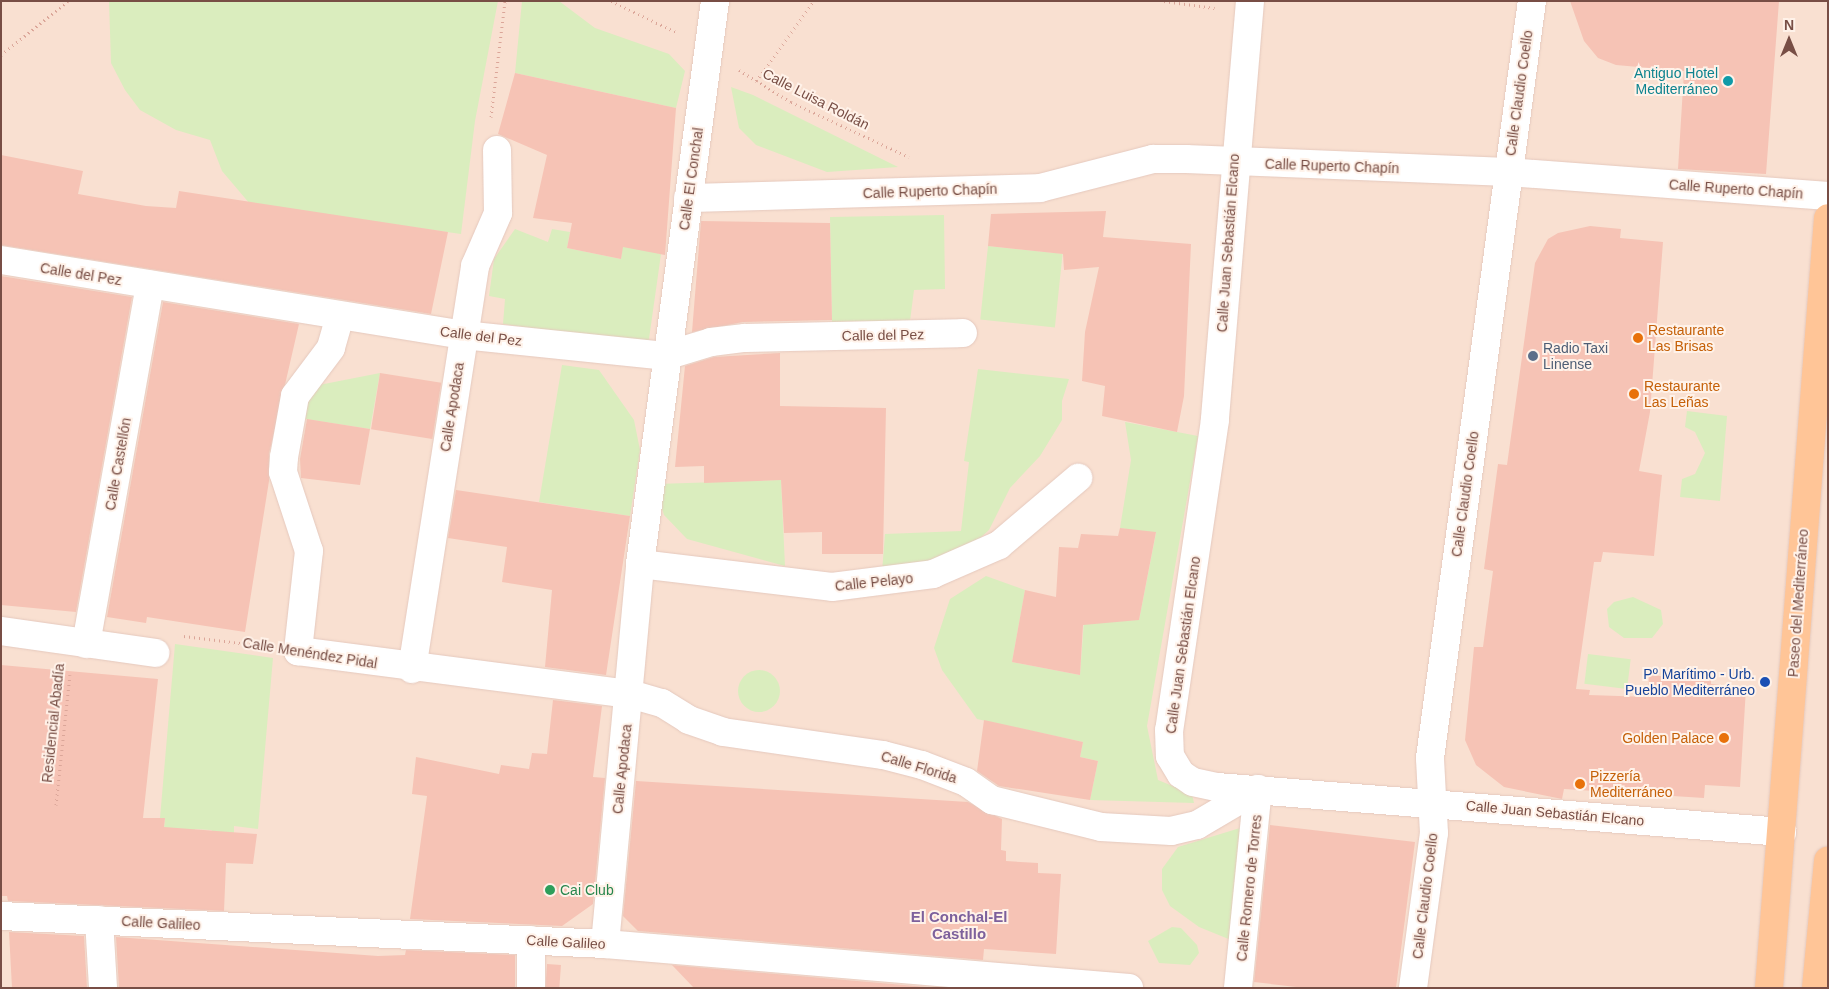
<!DOCTYPE html>
<meta charset="utf-8">
<style>
body{margin:0}
#map{position:relative;width:1829px;height:989px;overflow:hidden;background:#feede0;font-family:Helvetica,sans-serif}
div>[style]{position:absolute}
[style*='--x']{left:calc(var(--x)*1px);top:calc(var(--y)*1px);width:calc(var(--w)*1px);rotate:calc(var(--a)*1deg)}
.residential>*{inset:0;background:#f9e0d1;transform-origin:0 0}
.green>*{inset:0;background:#daedbe;transform-origin:0 0}
.round{border-radius:50%}
.building>*{inset:0;background:#f6c3b5;transform-origin:0 0}
.path>*{height:3px;margin-top:-1.5px;transform-origin:0;background:repeating-linear-gradient(90deg,#dba699 0 1px,transparent 0 5px)}
.roads{filter:drop-shadow(0 0 1px #e5c9be) drop-shadow(0 0 1px #e5c9be)}
.minor>*{height:28px;margin:-14px;padding:0 14px;transform-origin:14px;border-radius:14px;background:#fff}
.major>*{height:28px;margin:-14px;padding:0 14px;transform-origin:14px;border-radius:14px;background:#ffc597}
.dots>*{width:14px;height:14px;translate:-50% -50%;box-sizing:border-box;border:2px solid #fff2e9;border-radius:50%}
span{translate:-50% -50%;white-space:nowrap;text-align:center;line-height:1.15;-webkit-text-stroke:4px #fff2e9;paint-order:stroke}
.culture-label{font-size:14px;color:#0d838f}
.right{translate:-100% -50%;text-align:right}
.street-label{font-size:14px;color:#784e45}
.food-label{font-size:14px;color:#c56008}
.left{translate:0 -50%;text-align:left}
.service-label{font-size:14px;color:#4e5e75}
.transit-label{font-size:14px;color:#164399}
.leisure-label{font-size:14px;color:#27864d}
.neighbourhood-label{font-size:15px;color:#7d609c;font-weight:700}
.frame{position:absolute;inset:0;border:2px solid #784e45;pointer-events:none}
.north{position:absolute;left:1764px;top:15px;width:50px;height:50px;-webkit-text-stroke:4px #fff2e9;paint-order:stroke;rotate:0deg;font-size:14px;font-weight:700;line-height:20px;text-align:center;color:#784e45}
.north::after{content:'';display:block;margin:auto;width:18px;height:22px;background:#784e45;clip-path:polygon(50% 0,100% 100%,50% 72%,0 100%)}
</style>
<div id="map">
<div class="residential">
<i style="left:1px;top:1px;width:1827px;height:987px"></i>
</div>
<div class="green">
<i style="clip-path:polygon(109px 1px,498px 1px,475px 121px,461px 234px,250px 204px,222px 171px,210px 140px,176px 130px,140px 110px,125px 90px,111px 63px)"></i>
<i style="clip-path:polygon(522px 1px,559px 1px,595px 28px,669px 54px,685px 71px,676px 108px,515px 73px)"></i>
<i style="clip-path:polygon(731px 87px,753px 95px,898px 167px,827px 172px,756px 145px,739px 128px)"></i>
<i style="clip-path:polygon(944px 215px,945px 289px,914px 290px,910px 321px,832px 322px,830px 217px)"></i>
<i style="clip-path:polygon(515px 229px,548px 242px,552px 229px,570px 232px,567px 248px,621px 259px,623px 243px,661px 254px,648px 346px,503px 324px,505px 299px,489px 296px,494px 259px)"></i>
<i style="left:988px;top:246px;width:75px;height:74px;rotate:6deg"></i>
<i style="clip-path:polygon(562px 365px,599px 370px,634px 420px,640px 450px,630px 516px,539px 502px)"></i>
<i style="clip-path:polygon(978px 369px,1069px 379px,1062px 401px,1062px 420px,1040px 456px,1010px 488px,989px 530px,969px 548px,947px 561px,882px 572px,885px 534px,961px 531px,969px 462px,964px 461px)"></i>
<i style="clip-path:polygon(380px 373px,370px 429px,299px 418px,299px 407px,319px 385px)"></i>
<i style="clip-path:polygon(1687px 411px,1727px 416px,1720px 501px,1680px 497px,1682px 479px,1695px 474px,1705px 453px,1695px 432px,1685px 427px)"></i>
<i style="clip-path:polygon(1125px 422px,1198px 436px,1147px 726px,1158px 780px,1192px 794px,1194px 803px,1090px 800px,1098px 761px,1080px 757px,1083px 742px,977px 719px,942px 670px,934px 648px,950px 599px,986px 576px,1025px 590px,1012px 662px,1080px 675px,1084px 621px,1139px 620px,1156px 533px,1120px 528px,1131px 460px)"></i>
<i style="clip-path:polygon(781px 480px,785px 566px,687px 539px,664px 515px,657px 493px,657px 484px)"></i>
<i style="clip-path:polygon(1633px 597px,1661px 610px,1663px 624px,1652px 638px,1624px 638px,1609px 627px,1607px 609px,1614px 602px)"></i>
<i style="clip-path:polygon(175px 644px,273px 658px,258px 829px,234px 826px,234px 846px,211px 830px,195px 829px,194px 842px,163px 839px,165px 818px,160px 818px)"></i>
<i style="left:1588px;top:654px;width:43px;height:30px;rotate:7deg"></i>
<i class="round" style="left:738px;top:670px;width:42px;height:42px"></i>
<i style="clip-path:polygon(1240px 828px,1231px 940px,1199px 927px,1170px 906px,1162px 890px,1162px 869px,1178px 847px)"></i>
<i style="clip-path:polygon(1172px 927px,1181px 928px,1197px 945px,1199px 953px,1190px 965px,1159px 963px,1148px 941px)"></i>
</div>
<div class="building">
<i style="clip-path:polygon(1570px 1px,1779px 1px,1766px 174px,1678px 169px,1684px 71px,1616px 65px,1598px 58px,1584px 41px)"></i>
<i style="clip-path:polygon(515px 73px,676px 108px,665px 255px,623px 247px,621px 259px,567px 248px,572px 223px,533px 218px,547px 155px,498px 134px)"></i>
<i style="clip-path:polygon(1px 155px,83px 171px,78px 194px,146px 206px,176px 208px,179px 191px,448px 232px,431px 314px,1px 245px)"></i>
<i style="clip-path:polygon(1106px 211px,1103px 237px,1191px 244px,1184px 396px,1177px 432px,1102px 416px,1105px 386px,1082px 381px,1085px 332px,1099px 267px,1064px 270px,1063px 254px,988px 246px,991px 214px)"></i>
<i style="clip-path:polygon(701px 221px,830px 223px,832px 320px,743px 322px,692px 332px)"></i>
<i style="clip-path:polygon(1590px 226px,1621px 229px,1620px 238px,1663px 242px,1650px 412px,1639px 471px,1662px 475px,1654px 556px,1603px 552px,1601px 562px,1594px 562px,1576px 689px,1590px 690px,1589px 695px,1648px 697px,1649px 675px,1671px 677px,1680px 672px,1711px 676px,1711px 684px,1746px 688px,1740px 787px,1705px 785px,1704px 798px,1564px 789px,1562px 799px,1504px 787px,1476px 765px,1465px 740px,1474px 647px,1483px 647px,1493px 571px,1484px 569px,1498px 464px,1507px 465px,1535px 263px,1548px 239px,1558px 233px)"></i>
<i style="clip-path:polygon(1px 276px,132px 297px,76px 612px,1px 605px)"></i>
<i style="clip-path:polygon(163px 302px,299px 324px,269px 454px,269px 481px,245px 632px,147px 617px,146px 623px,107px 617px)"></i>
<i style="clip-path:polygon(780px 353px,780px 406px,886px 408px,883px 554px,822px 554px,822px 532px,784px 533px,781px 480px,704px 483px,704px 466px,675px 467px,685px 366px,714px 357px)"></i>
<i style="left:380px;top:373px;width:62px;height:57px;rotate:9deg"></i>
<i style="clip-path:polygon(307px 419px,370px 429px,360px 485px,301px 478px,300px 459px)"></i>
<i style="clip-path:polygon(456px 490px,630px 516px,606px 675px,545px 667px,552px 590px,502px 582px,507px 547px,448px 538px)"></i>
<i style="clip-path:polygon(1120px 528px,1156px 532px,1139px 620px,1083px 625px,1080px 675px,1012px 662px,1025px 590px,1056px 597px,1059px 547px,1078px 548px,1081px 534px,1118px 536px)"></i>
<i style="clip-path:polygon(1px 665px,158px 679px,143px 818px,165px 818px,164px 827px,257px 834px,253px 864px,226px 863px,224px 911px,8px 901px,7px 896px,1px 896px)"></i>
<i style="clip-path:polygon(553px 700px,602px 706px,593px 777px,605px 778px,593px 904px,562px 926px,410px 919px,427px 796px,412px 794px,416px 757px,499px 774px,501px 765px,529px 769px,532px 753px,547px 754px)"></i>
<i style="clip-path:polygon(984px 720px,1083px 742px,1080px 757px,1098px 761px,1090px 800px,999px 786px,977px 771px)"></i>
<i style="clip-path:polygon(636px 781px,968px 802px,1002px 819px,1001px 850px,1006px 851px,1006px 861px,1038px 863px,1038px 873px,1061px 874px,1056px 954px,984px 949px,983px 960px,638px 931px,623px 916px)"></i>
<i style="clip-path:polygon(1270px 825px,1415px 842px,1396px 988px,1305px 988px,1254px 982px)"></i>
<i style="clip-path:polygon(9px 932px,84px 936px,87px 988px,12px 988px)"></i>
<i style="clip-path:polygon(116px 937px,378px 956px,405px 955px,406px 950px,515px 955px,515px 988px,119px 988px)"></i>
<i style="left:547px;top:964px;width:14px;height:24px;rotate:4deg"></i>
<i style="clip-path:polygon(672px 965px,939px 988px,694px 988px)"></i>
</div>
<div class="path">
<i style="--x:611;--y:1;--w:74;--a:25.5"></i>
<i style="--x:1164;--y:1;--w:51;--a:7.8"></i>
<i style="--x:1;--y:55;--w:86;--a:-38.9"></i>
<i style="--x:739;--y:70;--w:61;--a:31.6"></i>
<i style="--x:791;--y:102;--w:130;--a:25"></i>
<i style="--x:756;--y:81;--w:99;--a:-54.1"></i>
<i style="--x:491;--y:117;--w:117;--a:-83.1"></i>
<i style="--x:184;--y:636;--w:81;--a:7.1"></i>
<i style="--x:56;--y:805;--w:131;--a:-83.9"></i>
</div>
<div class="roads">
<div class="minor">
<i style="--x:1250;--y:1;--w:420;--a:94.8"></i>
<i style="--x:1215;--y:420;--w:313;--a:98.4"></i>
<i style="--x:1169;--y:730;--w:26;--a:88"></i>
<i style="--x:1170;--y:756;--w:21;--a:59"></i>
<i style="--x:1181;--y:774;--w:14;--a:34"></i>
<i style="--x:1193;--y:782;--w:25;--a:12"></i>
<i style="--x:1217;--y:787;--w:567;--a:4.55"></i>
<i style="--x:688;--y:198;--w:352;--a:-1.6"></i>
<i style="--x:1040;--y:188;--w:117;--a:-14.4"></i>
<i style="--x:1153;--y:159;--w:33;--a:0"></i>
<i style="--x:1186;--y:159;--w:322;--a:2.3"></i>
<i style="--x:1508;--y:172;--w:321;--a:4.3"></i>
<i style="--x:1;--y:260;--w:468;--a:9.2"></i>
<i style="--x:463;--y:335;--w:203;--a:5.9"></i>
<i style="--x:665;--y:356;--w:48;--a:-16.9"></i>
<i style="--x:711;--y:342;--w:34;--a:-7"></i>
<i style="--x:745;--y:338;--w:218;--a:-1.3"></i>
<i style="--x:340;--y:316;--w:33;--a:106"></i>
<i style="--x:331;--y:348;--w:60;--a:126.9"></i>
<i style="--x:295;--y:396;--w:62;--a:100.2"></i>
<i style="--x:284;--y:457;--w:15;--a:94"></i>
<i style="--x:283;--y:472;--w:83;--a:71.8"></i>
<i style="--x:309;--y:551;--w:101;--a:96.3"></i>
<i style="--x:298;--y:651;--w:335;--a:7.4"></i>
<i style="--x:630;--y:694;--w:33;--a:16"></i>
<i style="--x:662;--y:703;--w:32;--a:32"></i>
<i style="--x:689;--y:720;--w:36;--a:19"></i>
<i style="--x:723;--y:732;--w:162;--a:8.2"></i>
<i style="--x:883;--y:755;--w:40;--a:14.4"></i>
<i style="--x:922;--y:765;--w:47;--a:21.1"></i>
<i style="--x:966;--y:782;--w:32;--a:35"></i>
<i style="--x:992;--y:800;--w:112;--a:13.9"></i>
<i style="--x:1101;--y:827;--w:70;--a:3.3"></i>
<i style="--x:1171;--y:831;--w:27;--a:-13"></i>
<i style="--x:1197;--y:825;--w:71;--a:-30.5"></i>
<i style="--x:640;--y:564;--w:193;--a:6.8"></i>
<i style="--x:832;--y:587;--w:102;--a:-7.3"></i>
<i style="--x:933;--y:574;--w:72;--a:-23.7"></i>
<i style="--x:999;--y:545;--w:104;--a:-40.3"></i>
<i style="--x:1;--y:631;--w:156;--a:8.1"></i>
<i style="--x:86;--y:644;--w:365;--a:-79.9"></i>
<i style="--x:412;--y:669;--w:408;--a:-81.1"></i>
<i style="--x:475;--y:266;--w:58;--a:-66.5"></i>
<i style="--x:498;--y:213;--w:63;--a:-90.9"></i>
<i style="--x:1;--y:916;--w:605;--a:2.65"></i>
<i style="--x:605;--y:944;--w:526;--a:4.8"></i>
<i style="--x:99;--y:920;--w:68;--a:86.6"></i>
<i style="--x:531;--y:940;--w:48;--a:90"></i>
<i style="--x:605;--y:944;--w:382;--a:-84.7"></i>
<i style="--x:640;--y:564;--w:568;--a:-82.41"></i>
<i style="--x:1238;--y:988;--w:200;--a:-84.3"></i>
<i style="--x:1413;--y:988;--w:156;--a:-82.3"></i>
<i style="--x:1434;--y:833;--w:75;--a:-93.1"></i>
<i style="--x:1430;--y:758;--w:764;--a:-82.33"></i>
</div>
<div class="major">
<i style="--x:1769;--y:988;--w:772;--a:-85.62"></i>
<i style="--x:1816;--y:988;--w:128;--a:-84.6"></i>
</div>
</div>
<div class="dots">
<i style="left:1728px;top:81px;background:#0f9aa8"></i>
<i style="left:1638px;top:338px;background:#e8710a"></i>
<i style="left:1533px;top:356px;background:#5c6f8a"></i>
<i style="left:1634px;top:394px;background:#e8710a"></i>
<i style="left:1765px;top:682px;background:#1a4fb4"></i>
<i style="left:1724px;top:738px;background:#e8710a"></i>
<i style="left:1580px;top:784px;background:#e8710a"></i>
<i style="left:550px;top:890px;background:#2e9e5b"></i>
</div>
<div class="culture-label">
<span class="right" style="left:1718px;top:81px">Antiguo Hotel<br>Mediterráneo</span>
</div>
<div class="street-label">
<span style="left:1519px;top:93px;rotate:-82deg">Calle Claudio Coello</span>
<span style="left:816px;top:99px;rotate:27deg">Calle Luisa Roldán</span>
<span style="left:1332px;top:166px;rotate:2deg">Calle Ruperto Chapín</span>
<span style="left:691px;top:179px;rotate:-82deg">Calle El Conchal</span>
<span style="left:1736px;top:189px;rotate:4deg">Calle Ruperto Chapín</span>
<span style="left:930px;top:191px;rotate:-2deg">Calle Ruperto Chapín</span>
<span style="left:1228px;top:243px;rotate:-86deg">Calle Juan Sebastián Elcano</span>
<span style="left:81px;top:274px;rotate:9deg">Calle del Pez</span>
<span style="left:883px;top:335px;rotate:-1deg">Calle del Pez</span>
<span style="left:481px;top:336px;rotate:7deg">Calle del Pez</span>
<span style="left:452px;top:407px;rotate:-81deg">Calle Apodaca</span>
<span style="left:118px;top:464px;rotate:-80deg">Calle Castellón</span>
<span style="left:1465px;top:494px;rotate:-82deg">Calle Claudio Coello</span>
<span style="left:874px;top:582px;rotate:-6deg">Calle Pelayo</span>
<span style="left:1798px;top:603px;rotate:-86deg">Paseo del Mediterráneo</span>
<span style="left:1183px;top:645px;rotate:-82deg">Calle Juan Sebastián Elcano</span>
<span style="left:310px;top:653px;rotate:9deg">Calle Menéndez Pidal</span>
<span style="left:53px;top:723px;rotate:-84deg">Residencial Abadía</span>
<span style="left:919px;top:767px;rotate:17deg">Calle Florida</span>
<span style="left:622px;top:769px;rotate:-84deg">Calle Apodaca</span>
<span style="left:1555px;top:813px;rotate:5deg">Calle Juan Sebastián Elcano</span>
<span style="left:1249px;top:888px;rotate:-84deg">Calle Romero de Torres</span>
<span style="left:1425px;top:896px;rotate:-83deg">Calle Claudio Coello</span>
<span style="left:161px;top:923px;rotate:3deg">Calle Galileo</span>
<span style="left:566px;top:942px;rotate:3deg">Calle Galileo</span>
</div>
<div class="food-label">
<span class="left" style="left:1648px;top:338px">Restaurante<br>Las Brisas</span>
<span class="left" style="left:1644px;top:394px">Restaurante<br>Las Leñas</span>
<span class="right" style="left:1714px;top:738px">Golden Palace</span>
<span class="left" style="left:1590px;top:784px">Pizzería<br>Mediterráneo</span>
</div>
<div class="service-label">
<span class="left" style="left:1543px;top:356px">Radio Taxi<br>Linense</span>
</div>
<div class="transit-label">
<span class="right" style="left:1755px;top:682px">Pº Marítimo - Urb.<br>Pueblo Mediterráneo</span>
</div>
<div class="leisure-label">
<span class="left" style="left:560px;top:890px">Cai Club</span>
</div>
<div class="neighbourhood-label">
<span style="left:959px;top:925px">El Conchal-El<br>Castillo</span>
</div>
<div class="frame"></div>
<div class="north">N</div>
</div>
